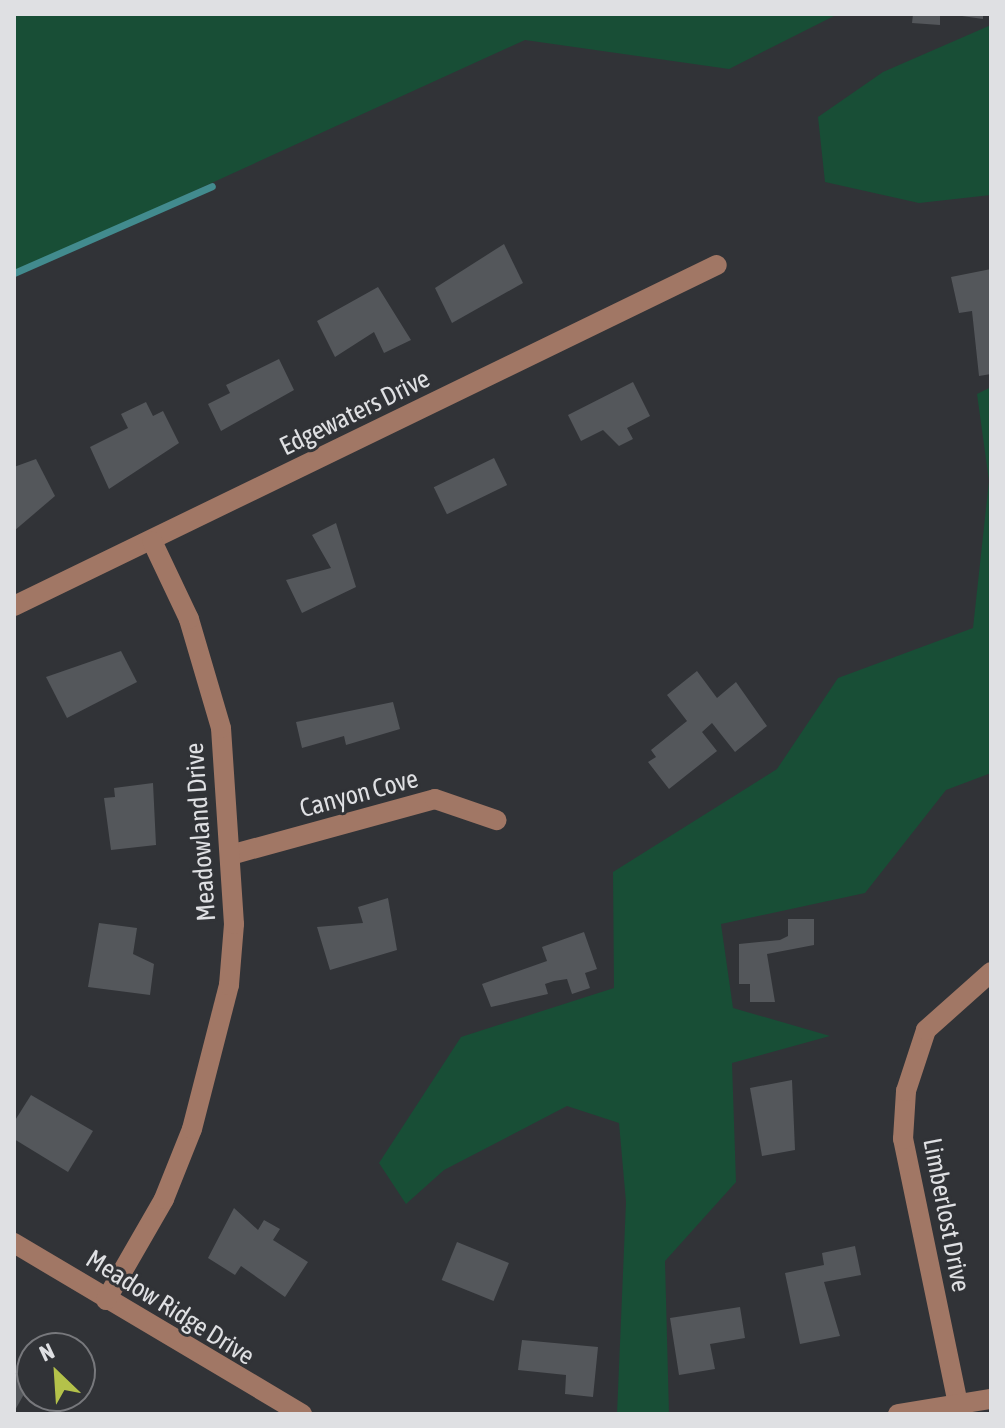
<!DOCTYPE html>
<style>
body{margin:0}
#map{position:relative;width:1005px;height:1428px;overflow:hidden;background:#313337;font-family:"Asap Condensed",sans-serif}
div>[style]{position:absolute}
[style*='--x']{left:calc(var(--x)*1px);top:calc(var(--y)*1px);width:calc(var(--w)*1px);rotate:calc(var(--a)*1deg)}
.green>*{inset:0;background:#184e36}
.stream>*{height:7px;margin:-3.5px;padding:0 3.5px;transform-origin:3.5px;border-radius:3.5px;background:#428b8e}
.building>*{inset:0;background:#54575b;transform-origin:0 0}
.minor>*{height:20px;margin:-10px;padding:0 10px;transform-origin:10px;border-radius:10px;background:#a17765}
span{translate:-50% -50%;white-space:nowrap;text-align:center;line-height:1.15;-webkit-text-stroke:6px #313337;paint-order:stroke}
.street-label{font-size:26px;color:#dfe0e3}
.frame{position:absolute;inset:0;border:16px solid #dfe0e3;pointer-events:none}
.north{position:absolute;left:16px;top:1332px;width:80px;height:80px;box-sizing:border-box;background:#313337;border:2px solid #77787c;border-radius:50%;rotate:335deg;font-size:22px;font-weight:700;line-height:32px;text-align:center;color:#dfe0e3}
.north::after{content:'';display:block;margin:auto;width:28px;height:36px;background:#b4c24a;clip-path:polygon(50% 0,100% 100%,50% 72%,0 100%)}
</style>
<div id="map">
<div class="green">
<i style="clip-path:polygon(14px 14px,838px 14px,729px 69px,525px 40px,14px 273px)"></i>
<i style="clip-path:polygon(991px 25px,991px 195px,919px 203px,825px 182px,818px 117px,883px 72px)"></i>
<i style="clip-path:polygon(991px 387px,991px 773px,946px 790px,865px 893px,721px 924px,733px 1008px,830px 1036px,732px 1063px,736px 1182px,665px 1261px,669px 1414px,617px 1414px,626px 1202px,619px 1123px,567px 1106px,444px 1170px,406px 1204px,379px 1163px,461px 1037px,614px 988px,613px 872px,777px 769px,838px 678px,973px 628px,989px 481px,977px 394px)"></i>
</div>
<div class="stream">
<i style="--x:14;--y:273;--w:216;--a:-23.7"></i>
</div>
<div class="building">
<i style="clip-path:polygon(913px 14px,940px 14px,940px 25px,912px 23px)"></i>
<i style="clip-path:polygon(948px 14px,983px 14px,983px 19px)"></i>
<i style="clip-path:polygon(504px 244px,523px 283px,452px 323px,435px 288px)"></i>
<i style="clip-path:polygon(991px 269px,991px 374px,979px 376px,972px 311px,959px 313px,951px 277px)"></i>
<i style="clip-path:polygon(378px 287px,411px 340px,384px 353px,374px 332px,335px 357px,317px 321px)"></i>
<i style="clip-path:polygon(279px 359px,294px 390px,221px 431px,208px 404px,230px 393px,226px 385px)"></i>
<i style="clip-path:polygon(633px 382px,650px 416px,627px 428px,633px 439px,619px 446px,603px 430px,581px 441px,568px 415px)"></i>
<i style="clip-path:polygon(146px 402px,153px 416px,163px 411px,179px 443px,109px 489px,90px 447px,128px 428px,121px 414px)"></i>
<i style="left:494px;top:458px;width:30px;height:67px;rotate:64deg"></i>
<i style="clip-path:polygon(36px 459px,55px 496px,14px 531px,14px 467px)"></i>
<i style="clip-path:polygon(336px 523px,356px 587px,302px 613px,286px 580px,331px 568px,312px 535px)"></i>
<i style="clip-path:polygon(121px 651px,137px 682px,67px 718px,46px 677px)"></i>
<i style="clip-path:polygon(697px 671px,717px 698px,736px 682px,767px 726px,735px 752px,712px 723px,702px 732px,717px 751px,669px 789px,648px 762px,656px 757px,651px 750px,687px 721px,667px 695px)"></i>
<i style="clip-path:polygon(393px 702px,400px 729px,346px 745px,344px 736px,302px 748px,296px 722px)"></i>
<i style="clip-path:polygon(153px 783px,156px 845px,111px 850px,104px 798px,115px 797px,114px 788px)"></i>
<i style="clip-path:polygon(388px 898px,397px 950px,330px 970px,317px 927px,363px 923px,358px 907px)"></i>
<i style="clip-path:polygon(788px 919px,814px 919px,814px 945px,767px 954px,775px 1002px,750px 1002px,750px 984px,739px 984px,739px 944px,780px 940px,788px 936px)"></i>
<i style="clip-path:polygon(99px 923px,137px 928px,133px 954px,154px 964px,150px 995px,88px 987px)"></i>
<i style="clip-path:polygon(584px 932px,597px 969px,585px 973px,590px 988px,572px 994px,567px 979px,554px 981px,545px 984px,548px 994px,491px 1007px,482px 984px,547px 961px,542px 947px)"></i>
<i style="clip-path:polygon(792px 1080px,795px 1150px,762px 1156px,750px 1088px)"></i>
<i style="clip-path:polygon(31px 1095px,93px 1131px,68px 1172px,14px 1139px,14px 1122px)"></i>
<i style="clip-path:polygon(234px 1208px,258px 1230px,264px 1220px,280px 1229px,273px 1240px,308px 1262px,285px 1297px,241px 1266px,235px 1275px,208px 1258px)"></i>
<i style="left:457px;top:1242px;width:56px;height:41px;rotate:22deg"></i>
<i style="clip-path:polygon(855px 1246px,861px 1275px,824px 1282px,840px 1336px,800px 1344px,785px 1273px,824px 1265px,822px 1253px)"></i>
<i style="clip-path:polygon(740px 1307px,745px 1338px,710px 1344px,715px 1369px,679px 1375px,670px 1318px)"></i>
<i style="clip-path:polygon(522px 1340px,598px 1347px,593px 1397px,565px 1394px,566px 1375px,518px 1370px)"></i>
<i style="clip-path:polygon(14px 1369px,32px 1380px,14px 1412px)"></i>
</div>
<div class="minor">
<i style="--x:14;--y:606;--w:781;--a:-25.88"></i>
<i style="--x:234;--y:854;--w:208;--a:-15.3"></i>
<i style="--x:435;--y:799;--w:65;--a:19"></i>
<i style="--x:14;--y:1243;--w:335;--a:30.7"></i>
<i style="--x:106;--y:1300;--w:116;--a:-60.1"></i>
<i style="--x:164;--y:1199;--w:75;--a:-68.2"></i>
<i style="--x:192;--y:1129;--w:149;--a:-75.6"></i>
<i style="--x:229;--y:985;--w:61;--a:-85.3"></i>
<i style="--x:234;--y:924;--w:196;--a:-93.8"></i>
<i style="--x:221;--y:728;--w:114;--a:-106.4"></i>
<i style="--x:189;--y:619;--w:86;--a:-115.4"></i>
<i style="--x:958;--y:1404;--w:271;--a:-101.7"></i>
<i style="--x:903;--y:1139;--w:48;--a:-86.4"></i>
<i style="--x:906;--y:1091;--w:64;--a:-71.8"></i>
<i style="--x:926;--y:1030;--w:87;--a:-41.7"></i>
<i style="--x:898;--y:1414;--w:94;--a:-9.2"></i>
</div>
<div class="street-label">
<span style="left:355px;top:413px;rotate:-26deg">Edgewaters Drive</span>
<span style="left:359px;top:794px;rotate:-15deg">Canyon Cove</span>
<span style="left:201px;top:832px;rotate:-94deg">Meadowland Drive</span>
<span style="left:946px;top:1215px;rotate:79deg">Limberlost Drive</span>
<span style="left:170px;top:1308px;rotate:32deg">Meadow Ridge Drive</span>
</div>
<div class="frame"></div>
<div class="north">N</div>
</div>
